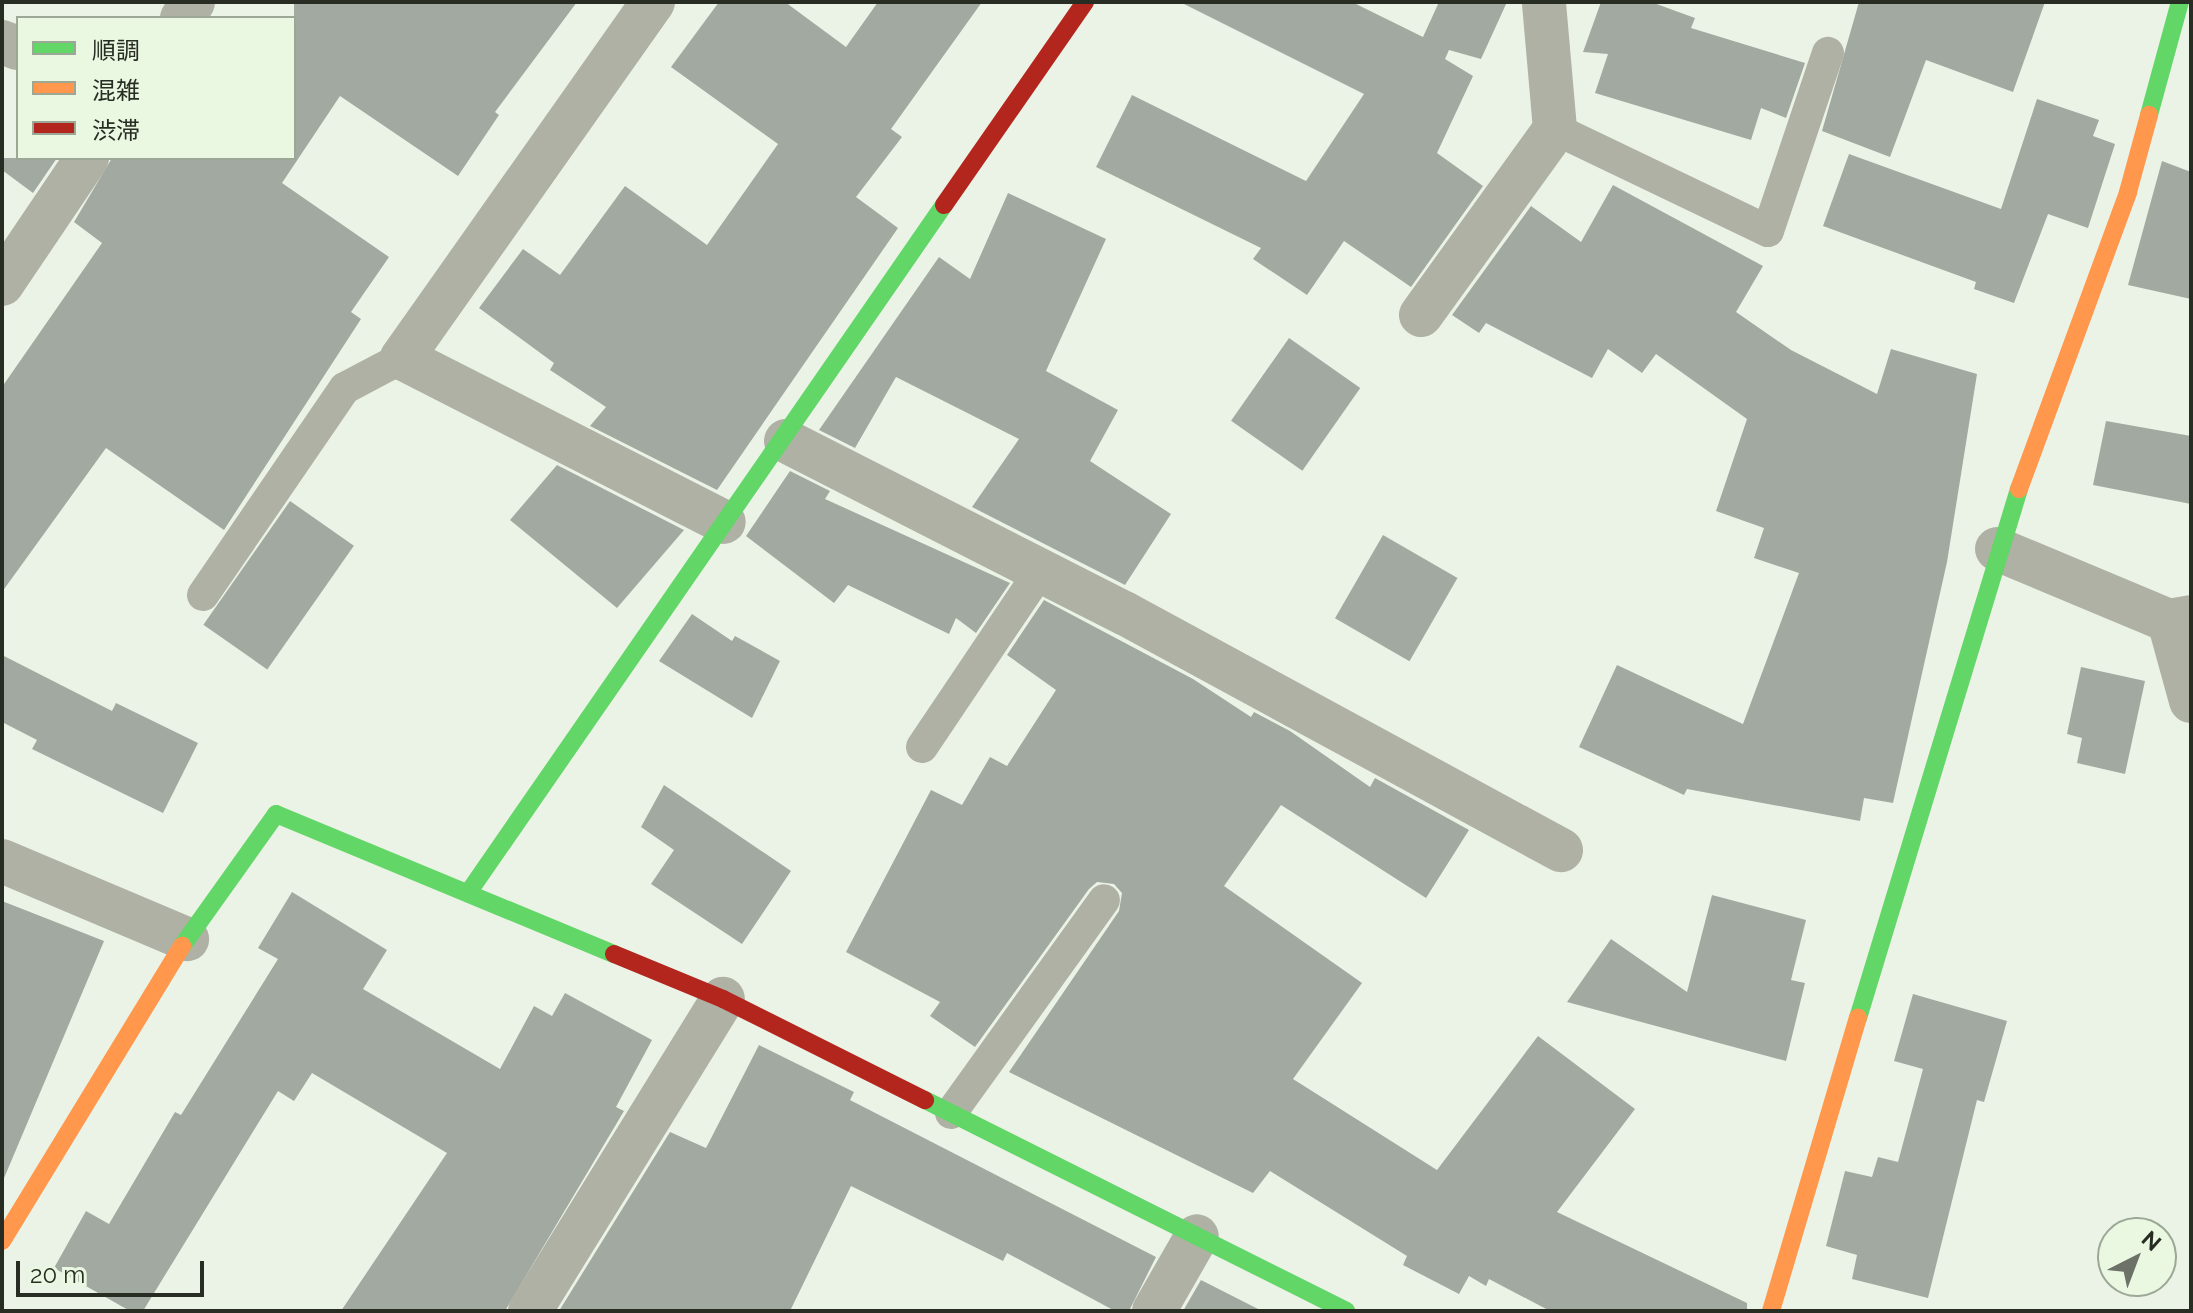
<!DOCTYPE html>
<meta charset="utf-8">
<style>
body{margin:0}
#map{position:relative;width:2193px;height:1313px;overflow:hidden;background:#ebf3e7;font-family:Raleway,"Noto Sans JP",sans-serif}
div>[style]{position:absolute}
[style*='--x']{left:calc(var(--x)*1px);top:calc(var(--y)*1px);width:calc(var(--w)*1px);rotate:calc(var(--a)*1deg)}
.building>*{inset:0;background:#a2a9a1;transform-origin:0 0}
.lane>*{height:32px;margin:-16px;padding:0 16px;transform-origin:16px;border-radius:16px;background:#aeb1a3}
.street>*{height:44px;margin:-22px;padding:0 22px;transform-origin:22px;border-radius:22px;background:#aeb1a3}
.fast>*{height:18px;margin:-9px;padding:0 9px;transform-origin:9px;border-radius:9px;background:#63d668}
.slow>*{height:18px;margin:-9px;padding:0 9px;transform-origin:9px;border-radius:9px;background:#ff974d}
.jam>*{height:18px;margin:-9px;padding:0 9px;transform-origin:9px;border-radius:9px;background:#b3261e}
span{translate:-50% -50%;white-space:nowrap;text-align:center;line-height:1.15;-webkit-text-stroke:8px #eaf8e2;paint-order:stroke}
.frame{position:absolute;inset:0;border:4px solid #282d24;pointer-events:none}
.legend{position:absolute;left:16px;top:16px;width:280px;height:144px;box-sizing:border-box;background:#eaf8e2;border:2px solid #9ca796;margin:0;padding:10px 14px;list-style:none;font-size:24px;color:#282d24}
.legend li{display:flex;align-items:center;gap:16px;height:40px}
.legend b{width:40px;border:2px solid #9ca796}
.north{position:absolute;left:2097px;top:1217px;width:80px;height:80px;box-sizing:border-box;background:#eaf8e2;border:2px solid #9ca796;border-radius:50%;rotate:42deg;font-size:22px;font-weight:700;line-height:32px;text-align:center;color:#282d24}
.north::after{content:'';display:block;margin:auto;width:28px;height:36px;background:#6c7268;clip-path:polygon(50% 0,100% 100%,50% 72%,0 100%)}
.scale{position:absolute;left:16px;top:1261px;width:188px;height:36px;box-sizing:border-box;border:4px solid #282d24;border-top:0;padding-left:10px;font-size:24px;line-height:28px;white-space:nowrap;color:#282d24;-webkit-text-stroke:6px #eaf8e2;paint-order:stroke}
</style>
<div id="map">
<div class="building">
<i style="clip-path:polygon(294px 2px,577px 2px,495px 112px,499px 115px,458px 176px,340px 96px,282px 183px,389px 257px,351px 312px,361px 319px,224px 530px,106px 448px,2px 592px,2px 387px,102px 243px,74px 222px,112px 158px,294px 158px)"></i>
<i style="clip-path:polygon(719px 2px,785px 2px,846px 47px,878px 2px,982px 2px,891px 129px,902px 137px,856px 197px,898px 228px,717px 490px,590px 426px,606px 407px,550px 370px,554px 363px,479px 308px,523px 249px,560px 275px,625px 186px,707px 245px,778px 144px,671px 67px)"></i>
<i style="clip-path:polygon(1180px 2px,1352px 2px,1423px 37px,1439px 2px,1507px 2px,1481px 59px,1449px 50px,1445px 59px,1473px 76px,1437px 153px,1483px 186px,1411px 287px,1344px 241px,1307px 295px,1253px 259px,1261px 248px,1096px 167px,1132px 95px,1306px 181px,1364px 94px)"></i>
<i style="clip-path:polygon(1601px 2px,1651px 2px,1695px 18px,1691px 28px,1805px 63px,1786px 118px,1761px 108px,1751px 140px,1595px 93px,1608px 54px,1583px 52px)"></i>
<i style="clip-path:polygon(1859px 2px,2045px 2px,2013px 92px,1926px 60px,1890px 157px,1822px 131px)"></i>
<i style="clip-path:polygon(2037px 99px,2099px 120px,2093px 136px,2115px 144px,2088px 228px,2048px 214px,2014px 303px,1974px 289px,1976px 282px,1823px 226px,1849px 154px,2001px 209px)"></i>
<i style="clip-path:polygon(2px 158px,57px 158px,33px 193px,2px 170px)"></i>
<i style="clip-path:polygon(2162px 161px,2191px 172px,2191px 299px,2128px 285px)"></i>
<i style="clip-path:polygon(1613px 185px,1763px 266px,1736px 312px,1791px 350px,1877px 394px,1891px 349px,1977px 374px,1947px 562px,1893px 803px,1864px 798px,1860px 821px,1687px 789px,1684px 795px,1579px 747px,1617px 665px,1743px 724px,1799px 573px,1754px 558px,1764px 528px,1716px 511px,1747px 419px,1656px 354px,1642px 373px,1608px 349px,1592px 378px,1486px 323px,1479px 333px,1452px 315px,1531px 206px,1581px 242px)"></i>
<i style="clip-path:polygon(1008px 193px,1106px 239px,1046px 371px,1118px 410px,1090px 461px,1171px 514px,1125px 585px,972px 507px,1019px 439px,896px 377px,855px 448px,819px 430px,939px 257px,970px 279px)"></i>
<i style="left:1289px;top:338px;width:87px;height:101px;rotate:35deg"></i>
<i style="clip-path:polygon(2106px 421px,2191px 436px,2191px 504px,2093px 485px)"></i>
<i style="clip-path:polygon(557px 465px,684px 530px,617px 608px,510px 520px)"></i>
<i style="clip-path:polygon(790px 471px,830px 491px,825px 499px,1010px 583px,976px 633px,956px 618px,949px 634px,848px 585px,834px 603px,746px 536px)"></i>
<i style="left:290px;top:501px;width:78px;height:151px;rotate:35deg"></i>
<i style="left:1383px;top:535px;width:86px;height:96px;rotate:30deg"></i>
<i style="clip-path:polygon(1044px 600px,1193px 679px,1251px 717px,1254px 712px,1290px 731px,1370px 787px,1375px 778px,1469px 830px,1426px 898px,1281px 805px,1224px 886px,1362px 983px,1293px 1079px,1437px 1170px,1538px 1036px,1635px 1109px,1557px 1212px,1747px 1303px,1747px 1311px,1550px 1311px,1489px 1279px,1486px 1286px,1469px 1276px,1459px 1294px,1403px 1265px,1407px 1256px,1270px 1171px,1253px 1193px,1009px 1072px,1119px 911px,1122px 893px,1114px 884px,1097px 882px,1089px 889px,975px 1047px,930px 1016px,940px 1002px,846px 952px,931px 790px,962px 805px,990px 757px,1007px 766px,1056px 690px,1007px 655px)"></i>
<i style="clip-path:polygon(692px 614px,732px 641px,735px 636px,780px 661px,752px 718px,659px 661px)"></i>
<i style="clip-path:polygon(2px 655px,112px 711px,116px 703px,198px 743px,163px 813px,32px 749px,37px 740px,2px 722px)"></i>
<i style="clip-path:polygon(2081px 667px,2145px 681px,2125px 774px,2077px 763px,2082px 738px,2067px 734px)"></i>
<i style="clip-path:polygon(664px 785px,791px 871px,742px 944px,651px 884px,674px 850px,641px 827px)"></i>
<i style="clip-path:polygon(292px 892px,387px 950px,363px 989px,500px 1069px,534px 1006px,552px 1016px,565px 993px,652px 1040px,616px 1107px,624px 1111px,505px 1311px,341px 1311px,447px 1153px,312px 1073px,294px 1101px,278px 1091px,143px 1311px,130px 1311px,54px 1268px,86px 1211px,109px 1224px,175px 1112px,181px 1115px,278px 959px,258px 948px)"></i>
<i style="clip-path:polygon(1712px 895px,1806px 920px,1791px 980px,1805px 983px,1786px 1061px,1567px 1002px,1611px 939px,1687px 992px)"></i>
<i style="clip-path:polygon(2px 901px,104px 941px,2px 1183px)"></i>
<i style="clip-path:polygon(1913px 994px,2007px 1021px,1984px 1102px,1977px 1100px,1928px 1298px,1852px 1279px,1857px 1255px,1826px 1246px,1845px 1171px,1872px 1177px,1878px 1157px,1898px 1162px,1923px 1069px,1894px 1061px)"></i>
<i style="clip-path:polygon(759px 1045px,854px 1092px,850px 1100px,1156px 1257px,1129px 1311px,1115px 1311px,1007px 1253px,1003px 1261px,851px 1186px,790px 1311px,559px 1311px,670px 1132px,706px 1148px)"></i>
<i style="clip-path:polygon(1201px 1280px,1262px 1311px,1183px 1311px)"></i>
</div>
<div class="lane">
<i style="--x:1555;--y:129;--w:236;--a:25.6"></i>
<i style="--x:1768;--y:231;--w:188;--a:-71.4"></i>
<i style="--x:203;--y:595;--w:251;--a:-55.6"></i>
<i style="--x:345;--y:388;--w:64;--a:-27.8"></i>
<i style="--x:922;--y:747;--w:213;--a:-56.1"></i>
<i style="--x:951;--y:1113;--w:262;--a:-54.3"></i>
</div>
<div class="street">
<i style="--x:653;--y:2;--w:436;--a:125.2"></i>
<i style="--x:402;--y:358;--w:361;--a:27"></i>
<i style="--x:182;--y:18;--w:19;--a:-55"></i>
<i style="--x:2;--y:42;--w:17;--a:21"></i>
<i style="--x:2;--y:284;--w:152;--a:-56"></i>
<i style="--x:1421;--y:315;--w:229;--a:-54.2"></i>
<i style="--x:1555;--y:129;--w:127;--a:-95"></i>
<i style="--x:786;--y:441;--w:381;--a:27"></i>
<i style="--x:1126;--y:614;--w:495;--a:28.5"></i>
<i style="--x:1997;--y:549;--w:186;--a:22.7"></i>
<i style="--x:2169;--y:621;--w:22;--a:-10"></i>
<i style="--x:2169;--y:621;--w:83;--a:74.6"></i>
<i style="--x:2;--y:861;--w:201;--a:22.9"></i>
<i style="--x:530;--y:1311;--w:367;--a:-58.3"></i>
<i style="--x:1154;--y:1311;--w:86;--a:-60.2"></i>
</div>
<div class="fast">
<i style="--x:2149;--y:115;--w:117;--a:-74.7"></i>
<i style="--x:468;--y:893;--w:837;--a:-55.32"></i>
<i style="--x:182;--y:946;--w:162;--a:-54.5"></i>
<i style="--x:276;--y:814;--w:366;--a:22.5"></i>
<i style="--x:1858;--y:1018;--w:553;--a:-73.07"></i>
<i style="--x:925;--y:1100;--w:471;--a:26.6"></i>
</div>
<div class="slow">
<i style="--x:2019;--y:489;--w:316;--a:-69.8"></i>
<i style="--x:2128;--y:192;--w:80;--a:-74.7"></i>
<i style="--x:2;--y:1241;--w:346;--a:-58.6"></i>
<i style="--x:1771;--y:1311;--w:306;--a:-73.5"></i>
</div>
<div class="jam">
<i style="--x:944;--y:205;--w:247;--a:-55.2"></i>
<i style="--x:614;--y:954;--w:118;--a:22.4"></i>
<i style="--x:723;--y:999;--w:226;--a:26.6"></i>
</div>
<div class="frame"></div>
<ul class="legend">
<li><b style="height:10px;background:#63d668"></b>順調</li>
<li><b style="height:10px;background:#ff974d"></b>混雑</li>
<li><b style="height:10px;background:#b3261e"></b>渋滞</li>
</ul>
<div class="north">N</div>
<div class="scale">20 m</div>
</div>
